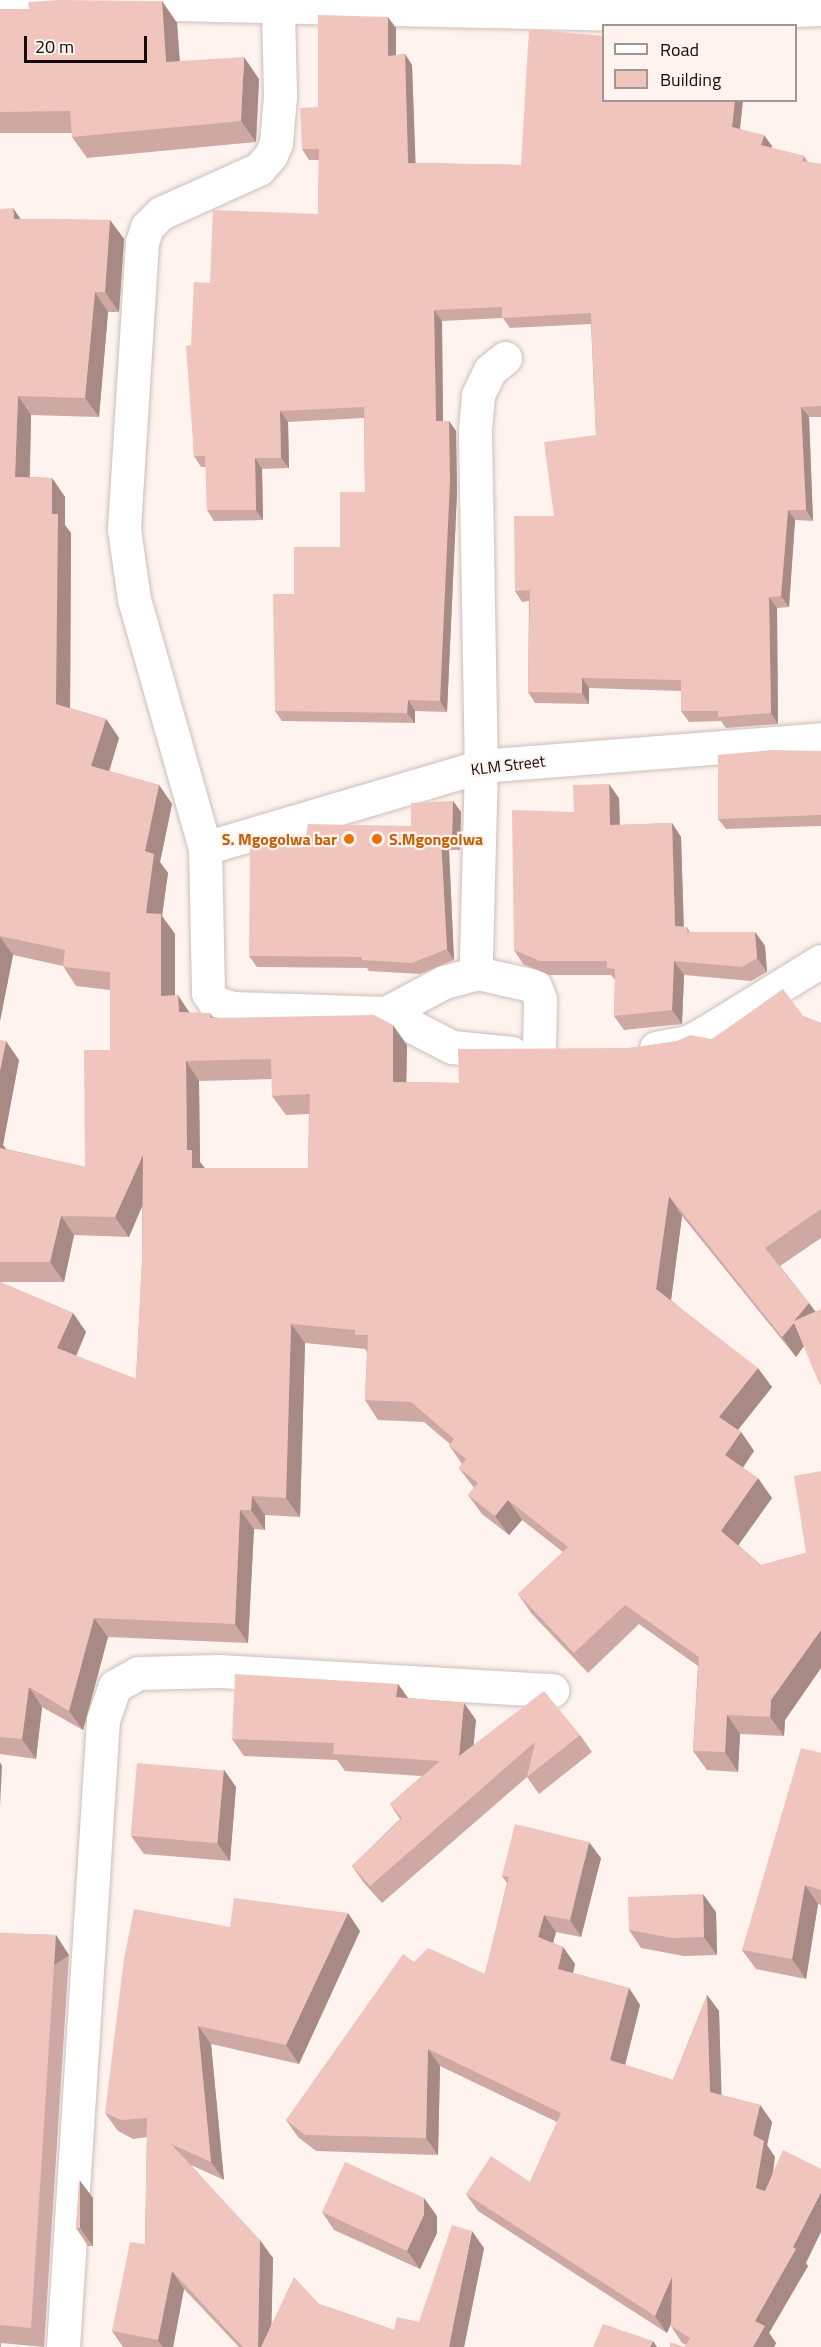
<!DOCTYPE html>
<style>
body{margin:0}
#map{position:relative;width:821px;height:2347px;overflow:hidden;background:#fef3ef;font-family:"Titillium Web",sans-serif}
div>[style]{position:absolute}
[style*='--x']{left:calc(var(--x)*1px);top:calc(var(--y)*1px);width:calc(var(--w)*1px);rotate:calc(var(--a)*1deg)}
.roads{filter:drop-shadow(0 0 2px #ccbfba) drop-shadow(0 0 2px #ccbfba)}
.minor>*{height:33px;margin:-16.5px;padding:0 16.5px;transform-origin:16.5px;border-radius:16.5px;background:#fff}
.wall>*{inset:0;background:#cea9a3}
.shaded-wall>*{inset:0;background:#a88a84;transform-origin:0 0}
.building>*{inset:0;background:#f0c5bd;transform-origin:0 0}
.dots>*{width:16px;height:16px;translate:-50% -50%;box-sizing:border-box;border:3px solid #fef3ef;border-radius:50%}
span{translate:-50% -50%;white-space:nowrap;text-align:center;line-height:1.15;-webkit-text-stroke:4.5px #fef3ef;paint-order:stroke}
.street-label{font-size:16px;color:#120d0c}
.food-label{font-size:16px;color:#c56008;font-weight:700}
.right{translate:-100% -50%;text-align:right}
.left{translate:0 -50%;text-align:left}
.legend{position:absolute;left:602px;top:24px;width:195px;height:78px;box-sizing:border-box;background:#fef3ef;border:2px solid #a09794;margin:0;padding:8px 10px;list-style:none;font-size:18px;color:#120d0c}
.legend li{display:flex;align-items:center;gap:12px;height:30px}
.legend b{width:30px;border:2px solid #a09794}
.scale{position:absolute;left:24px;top:36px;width:123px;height:27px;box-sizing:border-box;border:3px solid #120d0c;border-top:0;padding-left:8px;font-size:18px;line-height:21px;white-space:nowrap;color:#120d0c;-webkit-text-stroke:4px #fef3ef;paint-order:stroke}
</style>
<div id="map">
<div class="roads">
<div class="minor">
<i style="--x:0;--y:8;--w:85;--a:-4"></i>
<i style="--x:85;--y:2;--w:582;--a:1.28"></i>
<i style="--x:667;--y:15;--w:154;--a:-2.2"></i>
<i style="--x:278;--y:8;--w:88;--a:88.7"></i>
<i style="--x:280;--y:96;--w:47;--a:94.9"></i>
<i style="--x:276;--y:143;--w:13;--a:113"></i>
<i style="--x:271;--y:155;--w:18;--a:131"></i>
<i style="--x:259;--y:169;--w:107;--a:155.8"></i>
<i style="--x:161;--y:213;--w:20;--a:135"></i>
<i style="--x:147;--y:227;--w:16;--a:108"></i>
<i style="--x:142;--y:242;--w:288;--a:93.6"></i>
<i style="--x:124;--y:529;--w:71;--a:81.9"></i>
<i style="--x:134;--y:599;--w:259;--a:74.1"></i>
<i style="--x:205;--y:848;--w:145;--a:88.8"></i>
<i style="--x:208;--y:993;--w:11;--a:56"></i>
<i style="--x:214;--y:1002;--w:20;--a:18"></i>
<i style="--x:233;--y:1008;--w:153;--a:1.9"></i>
<i style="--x:386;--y:1013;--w:74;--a:27.3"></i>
<i style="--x:452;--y:1047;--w:60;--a:5.7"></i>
<i style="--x:505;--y:358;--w:19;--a:141"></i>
<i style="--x:490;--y:370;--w:28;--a:116"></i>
<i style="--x:478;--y:395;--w:36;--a:95"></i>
<i style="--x:475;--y:431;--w:335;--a:89"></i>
<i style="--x:481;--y:766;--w:195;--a:91.5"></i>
<i style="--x:476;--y:961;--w:12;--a:85"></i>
<i style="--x:477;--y:973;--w:59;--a:12.6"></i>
<i style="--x:535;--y:986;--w:14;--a:69"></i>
<i style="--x:540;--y:999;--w:53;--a:91.1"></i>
<i style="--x:205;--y:848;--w:288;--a:-16.5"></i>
<i style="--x:481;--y:766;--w:341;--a:-4.5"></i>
<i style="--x:386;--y:1013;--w:66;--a:-28.1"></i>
<i style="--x:444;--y:982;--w:34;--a:-15"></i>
<i style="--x:656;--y:1048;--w:33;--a:-11"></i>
<i style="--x:688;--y:1042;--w:21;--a:-29"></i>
<i style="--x:706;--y:1032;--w:135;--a:-31.7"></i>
<i style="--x:63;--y:2347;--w:628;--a:-86.35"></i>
<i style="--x:103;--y:1720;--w:36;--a:-71"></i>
<i style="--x:115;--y:1686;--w:26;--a:-29"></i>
<i style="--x:138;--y:1673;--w:81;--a:-1.4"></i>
<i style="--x:219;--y:1671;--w:334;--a:3.3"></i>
</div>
</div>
<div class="wall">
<i style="clip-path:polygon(162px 1px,177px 23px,180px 62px,259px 79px,256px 142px,87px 158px,72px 137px,72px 133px,0 133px,0 9px,29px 9px)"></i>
<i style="clip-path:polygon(396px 28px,396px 55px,405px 54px,412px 65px,415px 163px,521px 165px,603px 100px,743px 100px,740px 129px,772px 146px,771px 148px,804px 156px,808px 162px,821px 164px,821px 417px,809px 417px,813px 521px,795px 520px,789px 607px,777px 608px,778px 724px,726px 728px,721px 721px,689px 722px,681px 711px,681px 691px,589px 688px,589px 704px,535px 703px,528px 692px,529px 601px,522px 602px,515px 591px,596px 435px,591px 324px,510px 328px,503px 318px,442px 321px,443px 421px,449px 421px,456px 431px,457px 492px,447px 712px,415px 711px,415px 723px,282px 721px,275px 711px,294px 594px,340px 547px,365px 492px,364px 418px,288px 422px,289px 468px,262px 469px,263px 520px,214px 521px,207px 510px,206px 467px,201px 467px,194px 456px,191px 345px,210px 283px,318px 214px,319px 160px,309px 160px,302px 149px,318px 107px)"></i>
<i style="clip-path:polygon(evenodd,0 209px,21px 219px,110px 220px,124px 239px,119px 312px,108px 312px,99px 417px,31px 415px,30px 477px,52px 478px,65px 497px,65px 525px,71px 533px,70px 708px,106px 719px,119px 738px,109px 771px,159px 785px,172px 804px,160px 862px,168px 873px,162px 916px,175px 934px,175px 995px,190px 1013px,210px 1013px,213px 1017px,407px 1045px,406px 1082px,459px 1083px,629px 1048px,712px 1039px,803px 1016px,821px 1023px,821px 1238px,780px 1266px,816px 1312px,804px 1346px,796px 1357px,682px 1216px,671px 1300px,772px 1387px,738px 1430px,741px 1432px,754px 1451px,743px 1468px,772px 1498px,738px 1545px,761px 1565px,806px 1553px,821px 1471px,821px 1668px,785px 1720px,784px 1736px,740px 1734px,738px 1772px,707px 1770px,693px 1751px,698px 1666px,639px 1624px,588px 1673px,532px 1614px,518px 1594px,563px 1552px,522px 1520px,509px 1535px,482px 1514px,468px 1495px,474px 1488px,459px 1468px,462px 1464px,449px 1445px,450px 1444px,424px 1422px,378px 1420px,365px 1400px,367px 1352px,365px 1349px,305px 1343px,300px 1517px,265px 1515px,265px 1530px,254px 1529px,248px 1643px,108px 1637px,83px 1730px,42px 1707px,36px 1759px,0 1754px,0 1282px,73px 1313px,86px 1332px,76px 1356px,136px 1379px,142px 1262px,142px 1205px,129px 1237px,74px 1235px,64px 1282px,0 1282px,0 1040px,19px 1060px,3px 1145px,6px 1149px,85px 1167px,110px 1050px,110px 990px,76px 986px,63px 966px,13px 955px,0 1021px,0 209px,272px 1079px,272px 1096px,286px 1115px,309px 1114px,308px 1168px,205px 1168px,200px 1162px,199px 1081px,272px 1079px)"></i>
<i style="clip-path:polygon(821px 751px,821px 826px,726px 829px,718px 819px)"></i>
<i style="clip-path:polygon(619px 798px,620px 825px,672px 823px,681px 837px,684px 927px,687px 927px,690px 932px,755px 932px,765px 946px,767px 972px,751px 981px,684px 975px,682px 1024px,624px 1030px,614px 1016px,615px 980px,611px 975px,549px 975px,523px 964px,514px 950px,574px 812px)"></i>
<i style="clip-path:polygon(453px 801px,461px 812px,460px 850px,449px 850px,454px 960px,420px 974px,369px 971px,367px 968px,257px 967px,249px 956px,305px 841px,411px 826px)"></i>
<i style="clip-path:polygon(398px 1684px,408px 1698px,464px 1703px,476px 1720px,473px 1745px,580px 1735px,592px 1752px,539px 1794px,527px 1777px,382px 1903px,364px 1883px,352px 1866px,400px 1819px,390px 1804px,422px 1776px,345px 1771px,337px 1760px,244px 1756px,232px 1739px)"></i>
<i style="clip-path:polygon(821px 1753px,821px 1905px,818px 1904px,806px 1979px,756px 1969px,742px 1950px)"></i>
<i style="clip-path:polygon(224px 1770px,236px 1787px,230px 1861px,144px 1854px,131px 1836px)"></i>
<i style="clip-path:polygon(601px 1858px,581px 1937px,556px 1932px,553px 1943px,563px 1947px,575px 1964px,573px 1973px,629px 1988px,640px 2005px,625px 2065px,673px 2080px,707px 1995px,719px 2011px,721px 2095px,760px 2105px,772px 2122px,767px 2145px,775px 2157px,773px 2175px,806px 2263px,808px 2266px,769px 2333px,776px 2343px,774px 2347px,670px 2347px,685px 2347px,686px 2345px,682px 2343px,671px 2326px,671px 2324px,667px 2333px,478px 2211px,466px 2194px,530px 2182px,557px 2122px,440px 2066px,438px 2155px,316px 2151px,298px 2137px,286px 2120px,414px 1962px,485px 1974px,507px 1883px,502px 1876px)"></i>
<i style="clip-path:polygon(716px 1912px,717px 1955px,684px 1956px,641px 1948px,629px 1930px)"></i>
<i style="clip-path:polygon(230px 1927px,360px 1931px,299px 2064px,211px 2044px,224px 2180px,191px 2165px,273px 2258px,271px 2325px,319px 2304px,394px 2330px,419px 2322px,484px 2248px,464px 2347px,239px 2347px,184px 2289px,173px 2347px,123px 2347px,112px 2331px,145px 2244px,147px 2137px,133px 2139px,118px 2131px,105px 2113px)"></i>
<i style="clip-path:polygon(0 1933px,56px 1935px,69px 1955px,44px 2347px,1px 2343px,1px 2347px,0 2347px)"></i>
<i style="clip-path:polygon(80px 2181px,93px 2198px,93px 2246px,88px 2246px,76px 2228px)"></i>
<i style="clip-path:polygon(322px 2212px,437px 2216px,437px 2233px,420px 2269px,334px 2230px)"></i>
</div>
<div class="shaded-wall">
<i style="clip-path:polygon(162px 1px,177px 23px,181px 84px,166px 62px)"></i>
<i style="clip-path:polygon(388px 17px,396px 28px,396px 66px,388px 56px)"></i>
<i style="clip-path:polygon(405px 54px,412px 65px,416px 174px,408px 163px)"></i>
<i style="clip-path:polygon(244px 57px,259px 79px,256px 142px,241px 121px)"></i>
<i style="clip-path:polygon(735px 100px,743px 100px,739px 137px,732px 127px)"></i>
<i style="clip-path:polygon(764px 135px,772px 146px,769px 156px,761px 145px)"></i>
<i style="clip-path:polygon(13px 208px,27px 228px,14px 219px)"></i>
<i style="clip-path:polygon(110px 220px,124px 239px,119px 312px,105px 292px)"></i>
<i style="clip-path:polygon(95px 292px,108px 312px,99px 417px,85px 398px)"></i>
<i style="clip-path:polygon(434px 310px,442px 321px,443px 432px,436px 421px)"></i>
<i style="clip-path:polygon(18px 396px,31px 415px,29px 496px,15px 477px)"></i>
<i style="clip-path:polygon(801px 407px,809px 417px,813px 521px,806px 510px)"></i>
<i style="clip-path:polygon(280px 411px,288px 422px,289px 468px,281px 458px)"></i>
<i style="clip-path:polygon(449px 421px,456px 431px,457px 492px,447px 712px,440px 701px)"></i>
<i style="clip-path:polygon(255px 458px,262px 469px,263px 520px,256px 510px)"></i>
<i style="clip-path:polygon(52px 478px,65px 497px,65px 525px,71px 533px,70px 724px,56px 704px,52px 514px)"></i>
<i style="clip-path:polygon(788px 510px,795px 520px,789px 607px,781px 596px)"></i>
<i style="clip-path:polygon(769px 597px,777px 608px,778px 724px,771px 713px)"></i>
<i style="clip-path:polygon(582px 678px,589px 688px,589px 704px,582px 693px)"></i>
<i style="clip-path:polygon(408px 700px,415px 711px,415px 723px,407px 713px)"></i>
<i style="clip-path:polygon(106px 719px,119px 738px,105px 785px,91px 766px)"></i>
<i style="clip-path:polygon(609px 784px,619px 798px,620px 839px,610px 825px)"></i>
<i style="clip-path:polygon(159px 785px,172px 804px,160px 862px,168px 873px,162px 916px,175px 934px,175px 1015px,161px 996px,146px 913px,145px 851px)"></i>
<i style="clip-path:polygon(453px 801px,461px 812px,460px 850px,452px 839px)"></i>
<i style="clip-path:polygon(672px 823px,681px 837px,684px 940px,675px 926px)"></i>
<i style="clip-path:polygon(441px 839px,449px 850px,454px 960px,447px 949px)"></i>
<i style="clip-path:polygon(755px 932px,765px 946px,767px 972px,757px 958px)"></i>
<i style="clip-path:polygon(0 937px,13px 955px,0 1021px)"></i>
<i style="clip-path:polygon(674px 961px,684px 975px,682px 1024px,672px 1010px)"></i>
<i style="clip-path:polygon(178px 995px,191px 1015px,179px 1012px)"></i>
<i style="clip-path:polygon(393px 1025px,407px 1045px,406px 1101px,393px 1082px)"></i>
<i style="clip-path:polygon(6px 1041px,19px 1060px,3px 1145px,6px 1149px,0 1160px,0 1071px)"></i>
<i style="clip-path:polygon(186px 1061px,199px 1081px,200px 1162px,206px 1170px,192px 1168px,187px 1150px)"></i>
<i style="clip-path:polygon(143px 1155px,156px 1174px,129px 1237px,115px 1217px)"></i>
<i style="clip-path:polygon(669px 1196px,682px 1216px,670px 1308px,656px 1289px)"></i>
<i style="clip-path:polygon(61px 1216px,74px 1235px,64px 1282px,50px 1262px)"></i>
<i style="clip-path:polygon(809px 1303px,821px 1320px,794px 1321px)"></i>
<i style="clip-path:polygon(73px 1313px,86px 1332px,71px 1368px,57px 1348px)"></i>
<i style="clip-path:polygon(794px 1323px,807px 1342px,796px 1357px,782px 1337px)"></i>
<i style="clip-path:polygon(291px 1324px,305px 1343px,300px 1517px,286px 1498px)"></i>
<i style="clip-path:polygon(758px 1368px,772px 1387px,733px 1436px,719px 1417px)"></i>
<i style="clip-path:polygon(741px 1432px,754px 1451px,738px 1474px,725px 1455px)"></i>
<i style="clip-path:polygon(758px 1478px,772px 1498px,735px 1550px,721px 1531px)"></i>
<i style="clip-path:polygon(252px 1496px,265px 1515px,265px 1530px,251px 1510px)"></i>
<i style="clip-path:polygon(508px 1500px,522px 1520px,509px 1535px,495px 1516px)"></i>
<i style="clip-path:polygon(240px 1510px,254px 1529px,248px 1643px,235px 1624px)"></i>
<i style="clip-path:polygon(94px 1618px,108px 1637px,83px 1730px,69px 1711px)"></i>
<i style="clip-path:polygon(821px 1630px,821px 1668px,785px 1720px,784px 1736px,770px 1717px,771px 1700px)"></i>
<i style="clip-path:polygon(398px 1684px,410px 1701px,396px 1697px)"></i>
<i style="clip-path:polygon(29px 1687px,42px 1707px,36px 1759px,22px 1739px)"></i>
<i style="clip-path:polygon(464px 1703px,476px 1720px,471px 1773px,459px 1756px)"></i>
<i style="clip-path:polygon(727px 1715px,740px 1734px,738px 1772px,725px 1752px)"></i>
<i style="clip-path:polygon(0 1762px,2px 1766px,0 1806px)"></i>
<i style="clip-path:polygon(224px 1770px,236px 1787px,230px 1861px,217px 1843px)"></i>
<i style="clip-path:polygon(589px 1842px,601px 1858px,581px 1937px,570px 1920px)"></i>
<i style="clip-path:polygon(805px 1885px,818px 1904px,806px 1979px,792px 1959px)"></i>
<i style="clip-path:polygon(703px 1894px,716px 1912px,717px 1955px,704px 1937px)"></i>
<i style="clip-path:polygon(348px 1913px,360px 1931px,299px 2064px,286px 2045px)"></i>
<i style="clip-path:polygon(544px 1915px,556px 1932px,550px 1954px,538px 1937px)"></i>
<i style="left:56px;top:1935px;width:24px;height:394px;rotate:57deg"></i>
<i style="clip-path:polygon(563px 1947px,575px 1964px,570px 1986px,558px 1969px)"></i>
<i style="clip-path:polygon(629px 1988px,640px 2005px,622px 2077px,610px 2060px)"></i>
<i style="clip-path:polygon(707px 1995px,719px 2011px,722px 2109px,710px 2092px)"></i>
<i style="clip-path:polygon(198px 2026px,211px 2044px,224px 2180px,211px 2162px)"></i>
<i style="clip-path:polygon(428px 2049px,440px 2066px,438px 2155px,426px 2138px)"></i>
<i style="clip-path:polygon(760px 2105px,772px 2122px,767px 2145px,775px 2157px,767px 2205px,756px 2188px,753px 2135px)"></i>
<i style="clip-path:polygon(80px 2181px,93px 2198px,93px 2246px,80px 2228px)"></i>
<i style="clip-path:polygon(821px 2192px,821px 2232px,806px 2263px,808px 2266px,769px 2333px,776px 2343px,774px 2347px,753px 2347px,755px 2321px)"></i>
<i style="clip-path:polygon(424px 2198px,437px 2216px,437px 2233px,420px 2269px,407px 2251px)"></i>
<i style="clip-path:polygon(472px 2231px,484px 2248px,464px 2347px,449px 2347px)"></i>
<i style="clip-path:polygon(260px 2240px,273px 2258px,271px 2347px,258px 2347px)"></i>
<i style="clip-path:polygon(172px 2271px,184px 2289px,173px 2347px,163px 2347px,158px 2340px)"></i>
<i style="clip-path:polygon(672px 2277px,683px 2294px,667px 2333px,655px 2316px)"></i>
<i style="clip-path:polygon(653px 2341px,657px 2347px,650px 2347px)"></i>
</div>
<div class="building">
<i style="clip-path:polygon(59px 0,162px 1px,166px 62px,244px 57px,241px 121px,72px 137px,70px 111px,0 112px,0 9px,29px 9px,28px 2px)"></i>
<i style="clip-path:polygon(318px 15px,388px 17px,388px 56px,405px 54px,408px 163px,521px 165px,529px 29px,603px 36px,603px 100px,735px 100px,732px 127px,764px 135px,761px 145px,804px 156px,802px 161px,821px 164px,821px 406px,801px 407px,806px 510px,788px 510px,781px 596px,769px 597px,771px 713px,718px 717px,718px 711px,681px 711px,681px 680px,582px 678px,582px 693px,528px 692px,530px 590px,515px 591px,514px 516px,554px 516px,544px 442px,596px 435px,591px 313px,502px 318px,502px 307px,434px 310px,436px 421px,449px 421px,450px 481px,440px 701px,408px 700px,407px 713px,275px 711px,273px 594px,294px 594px,294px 547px,340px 547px,340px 492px,365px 492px,364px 407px,280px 411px,281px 458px,255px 458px,256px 510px,207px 510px,205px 456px,194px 456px,186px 346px,191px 345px,194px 282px,210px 283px,213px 210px,318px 214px,319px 149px,302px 149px,300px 108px,318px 107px)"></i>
<i style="clip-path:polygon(evenodd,13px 208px,14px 219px,110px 220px,105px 292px,95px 292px,85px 398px,18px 396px,15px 477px,52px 478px,52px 514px,58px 514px,56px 704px,106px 719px,91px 766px,159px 785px,145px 851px,154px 854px,146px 913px,161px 914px,161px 996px,178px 995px,179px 1012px,210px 1013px,210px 1018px,374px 1015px,393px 1025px,393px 1082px,459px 1083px,458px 1049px,629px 1048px,677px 1041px,690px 1035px,712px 1039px,783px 989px,803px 1016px,821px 1023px,821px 1209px,765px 1248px,809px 1303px,794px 1321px,821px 1309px,821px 1386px,819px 1383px,794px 1323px,782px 1337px,669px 1196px,656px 1289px,758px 1368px,719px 1417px,741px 1432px,725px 1455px,758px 1478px,721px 1531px,761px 1565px,806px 1553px,794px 1476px,821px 1471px,821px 1630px,771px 1700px,770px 1717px,727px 1715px,725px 1752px,693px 1751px,699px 1657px,625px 1605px,574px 1653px,518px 1594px,568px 1547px,508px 1500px,495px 1516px,468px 1495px,478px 1483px,459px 1468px,466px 1459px,449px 1445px,454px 1439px,411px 1402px,365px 1400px,368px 1335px,355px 1335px,355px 1330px,291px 1324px,286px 1498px,252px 1496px,251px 1510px,240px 1510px,235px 1624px,94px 1618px,69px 1711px,29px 1687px,22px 1739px,0 1737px,0 1282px,73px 1313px,57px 1348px,136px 1379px,142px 1262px,143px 1155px,115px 1217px,61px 1216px,50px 1262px,0 1262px,0 1148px,85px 1167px,84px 1050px,110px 1050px,110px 972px,63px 967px,65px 950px,0 936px,0 209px,13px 208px,271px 1059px,272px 1096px,310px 1094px,308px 1168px,192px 1168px,192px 1150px,187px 1150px,186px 1061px,271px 1059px)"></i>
<i style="clip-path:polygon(772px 750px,821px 751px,821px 815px,718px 819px,718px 755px)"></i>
<i style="clip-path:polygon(609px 784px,610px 825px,672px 823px,675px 926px,687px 927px,687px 932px,755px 932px,757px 958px,742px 967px,674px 961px,672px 1010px,614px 1016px,615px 969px,607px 968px,607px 961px,540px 961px,514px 950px,512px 810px,574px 812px,573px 785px)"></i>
<i style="clip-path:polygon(453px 801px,452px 839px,441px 839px,447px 949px,412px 963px,362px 960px,362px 957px,249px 956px,250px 841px,305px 841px,308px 824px,411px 826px,411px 803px)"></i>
<i style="clip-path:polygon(0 1040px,6px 1041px,0 1071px)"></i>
<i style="clip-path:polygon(235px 1674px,398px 1684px,396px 1697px,464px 1703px,459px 1756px,544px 1691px,580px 1735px,527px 1777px,535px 1742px,370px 1886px,352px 1866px,402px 1818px,390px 1804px,440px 1761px,333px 1754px,334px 1743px,232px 1739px)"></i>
<i style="clip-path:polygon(801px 1748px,821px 1753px,821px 1890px,805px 1885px,792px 1959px,742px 1950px)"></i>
<i style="left:137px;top:1763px;width:87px;height:73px;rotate:5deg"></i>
<i style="clip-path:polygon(515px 1824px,589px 1842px,570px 1920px,544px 1915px,538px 1937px,563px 1947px,558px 1969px,629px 1988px,610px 2060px,673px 2080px,707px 1995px,710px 2092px,760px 2105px,753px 2135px,764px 2141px,756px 2188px,765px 2191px,783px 2150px,821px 2169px,821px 2192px,793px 2247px,796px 2249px,755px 2321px,765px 2326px,753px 2347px,670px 2347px,670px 2342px,685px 2347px,690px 2338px,671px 2326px,672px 2277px,655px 2316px,466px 2194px,491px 2156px,530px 2182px,561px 2113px,428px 2049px,426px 2138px,305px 2135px,286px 2120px,403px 1954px,414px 1962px,428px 1948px,485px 1974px,509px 1877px,502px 1876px)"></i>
<i style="clip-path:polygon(703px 1894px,704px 1937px,672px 1938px,629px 1930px,628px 1897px)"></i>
<i style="clip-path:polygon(234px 1898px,348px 1913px,286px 2045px,198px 2026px,211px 2162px,171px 2144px,260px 2240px,258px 2347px,243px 2347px,172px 2271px,158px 2340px,112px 2331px,130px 2242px,145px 2244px,147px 2118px,121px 2120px,105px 2113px,124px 1959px,134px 1909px,230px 1927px)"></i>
<i style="clip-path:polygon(0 1933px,56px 1935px,31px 2328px,0 2325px)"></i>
<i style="clip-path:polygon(345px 2162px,424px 2198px,424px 2215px,407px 2251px,322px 2212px)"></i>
<i style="clip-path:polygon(79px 2180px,80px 2181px,80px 2228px,76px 2228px)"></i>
<i style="clip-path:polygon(452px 2225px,472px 2231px,449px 2347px,261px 2347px,294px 2277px,319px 2304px,394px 2330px,397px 2317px,419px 2322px)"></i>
<i style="clip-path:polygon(603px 2324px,653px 2341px,650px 2347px,593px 2347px)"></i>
</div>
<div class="dots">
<i style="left:349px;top:839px;background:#e8710a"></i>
<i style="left:377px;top:839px;background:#e8710a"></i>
</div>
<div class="street-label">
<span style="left:508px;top:765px;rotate:-7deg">KLM Street</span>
</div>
<div class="food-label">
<span class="right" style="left:337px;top:839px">S. Mgogolwa bar</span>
<span class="left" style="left:389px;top:839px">S.Mgongolwa</span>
</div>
<ul class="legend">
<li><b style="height:8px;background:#fff"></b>Road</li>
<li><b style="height:16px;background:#f0c5bd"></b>Building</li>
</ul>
<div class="scale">20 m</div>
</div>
